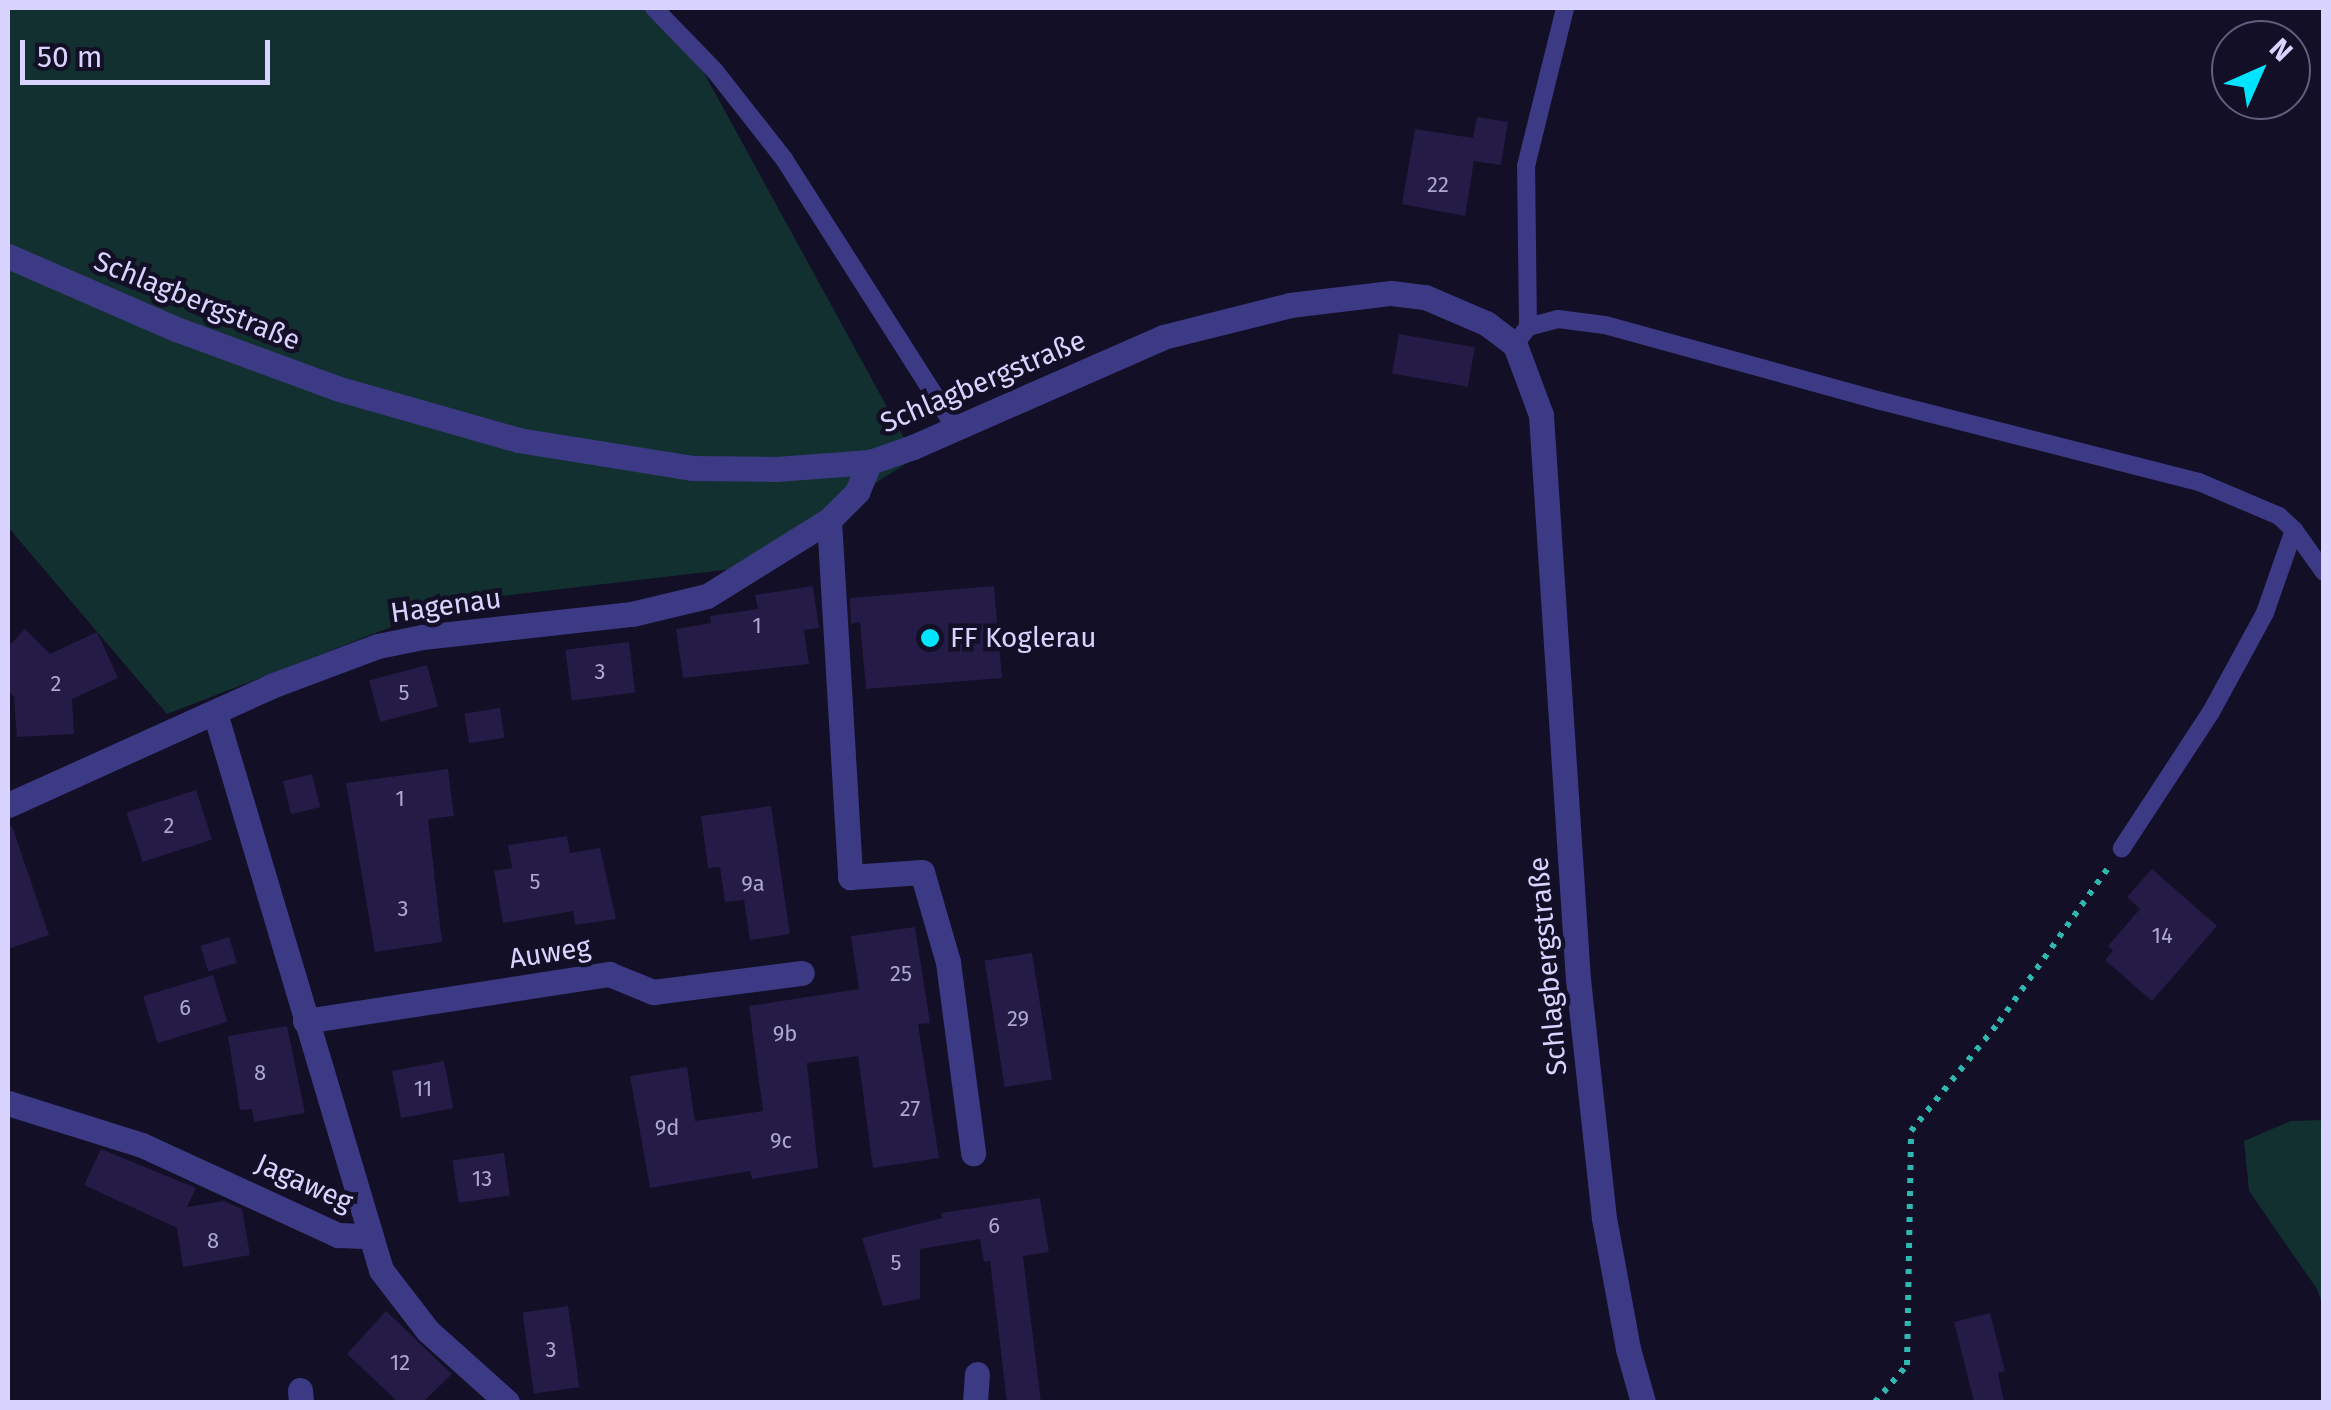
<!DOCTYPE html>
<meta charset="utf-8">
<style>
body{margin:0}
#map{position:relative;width:2331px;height:1410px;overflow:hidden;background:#130f26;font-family:"Fira Sans",sans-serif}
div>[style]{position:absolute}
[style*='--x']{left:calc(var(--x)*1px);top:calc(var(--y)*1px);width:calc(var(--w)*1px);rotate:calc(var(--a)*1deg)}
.green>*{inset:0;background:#12302f}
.building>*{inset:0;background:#241b47;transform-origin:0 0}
.path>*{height:6px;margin-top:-3px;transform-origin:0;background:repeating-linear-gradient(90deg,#2fb8b0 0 5px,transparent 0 13px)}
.service>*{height:18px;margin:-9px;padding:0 9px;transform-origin:9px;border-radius:9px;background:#3d3a85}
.minor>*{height:25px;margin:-12.5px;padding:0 12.5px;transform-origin:12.5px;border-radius:12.5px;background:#3d3a85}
.dots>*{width:28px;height:28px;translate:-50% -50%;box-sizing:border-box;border:5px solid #130f26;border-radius:50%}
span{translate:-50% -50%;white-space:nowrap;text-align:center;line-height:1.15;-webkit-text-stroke:9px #130f26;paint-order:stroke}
.number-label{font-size:22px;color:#aca6d1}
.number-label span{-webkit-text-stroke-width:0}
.street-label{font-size:28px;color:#d9d4ff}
.poi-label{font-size:28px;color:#d9d4ff}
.left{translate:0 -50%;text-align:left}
.frame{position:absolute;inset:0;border:10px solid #d9d4ff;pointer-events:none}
.north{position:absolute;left:2211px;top:20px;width:100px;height:100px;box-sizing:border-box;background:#130f26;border:2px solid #625e7d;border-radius:50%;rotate:45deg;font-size:28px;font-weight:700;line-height:40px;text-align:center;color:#d9d4ff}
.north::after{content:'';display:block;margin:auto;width:35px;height:45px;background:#00e5ff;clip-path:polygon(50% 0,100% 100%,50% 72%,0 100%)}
.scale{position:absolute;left:20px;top:40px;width:250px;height:45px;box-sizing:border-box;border:5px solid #d9d4ff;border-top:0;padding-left:12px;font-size:30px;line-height:35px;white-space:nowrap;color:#d9d4ff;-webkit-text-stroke:8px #130f26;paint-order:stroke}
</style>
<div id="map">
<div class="green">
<i style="clip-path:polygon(8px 8px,659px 8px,697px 60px,915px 458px,741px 568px,458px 601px,167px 714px,8px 527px)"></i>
<i style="clip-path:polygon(2323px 1120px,2324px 1120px,2323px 1306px,2317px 1289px,2249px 1191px,2244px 1141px,2291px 1121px)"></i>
</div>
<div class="building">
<i style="clip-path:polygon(1477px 117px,1508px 122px,1501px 165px,1474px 161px,1465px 216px,1402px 204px,1415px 129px,1473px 138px)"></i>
<i style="left:1399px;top:334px;width:77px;height:40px;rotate:10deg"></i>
<i style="clip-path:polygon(813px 586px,819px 628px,804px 630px,809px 664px,683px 678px,676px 629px,711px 623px,710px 616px,758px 609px,755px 595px)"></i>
<i style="clip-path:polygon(994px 586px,1002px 678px,866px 689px,860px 622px,851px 624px,850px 598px)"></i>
<i style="clip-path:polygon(25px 629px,50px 654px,97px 632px,118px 678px,72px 699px,74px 734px,17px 737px,14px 697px,8px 690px,8px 647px)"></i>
<i style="left:629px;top:642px;width:51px;height:64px;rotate:83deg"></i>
<i style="left:427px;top:665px;width:43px;height:60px;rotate:75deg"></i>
<i style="left:500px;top:708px;width:30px;height:36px;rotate:81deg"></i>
<i style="clip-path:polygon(448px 769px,454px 816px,428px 819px,442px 942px,375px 952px,346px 783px)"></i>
<i style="left:312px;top:774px;width:34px;height:30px;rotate:76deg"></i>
<i style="left:196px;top:790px;width:52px;height:73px;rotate:72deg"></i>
<i style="clip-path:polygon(771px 806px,790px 934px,750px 940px,744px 900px,725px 902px,720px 867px,708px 868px,701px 816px)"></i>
<i style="clip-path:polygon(12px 826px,49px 935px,8px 949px,8px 827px)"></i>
<i style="clip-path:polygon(567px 836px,570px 853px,600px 848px,616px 919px,575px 925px,573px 911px,503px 923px,494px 871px,512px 868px,508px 845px)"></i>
<i style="clip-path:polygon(2152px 869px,2217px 926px,2152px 1001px,2105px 960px,2113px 951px,2108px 946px,2140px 909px,2127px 897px)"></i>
<i style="clip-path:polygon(915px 927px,930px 1023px,918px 1024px,939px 1158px,873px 1168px,858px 1056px,807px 1063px,818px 1168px,752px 1179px,750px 1171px,650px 1188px,630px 1076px,687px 1067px,695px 1121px,763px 1111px,749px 1006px,859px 989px,851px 936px)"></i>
<i style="left:229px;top:937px;width:27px;height:30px;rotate:73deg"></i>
<i style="left:1032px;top:953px;width:128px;height:48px;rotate:81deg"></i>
<i style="left:213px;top:975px;width:49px;height:73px;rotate:73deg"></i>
<i style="clip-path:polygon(287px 1026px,305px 1113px,254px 1122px,252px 1109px,240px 1110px,228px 1036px)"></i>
<i style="left:444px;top:1061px;width:48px;height:53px;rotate:79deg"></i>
<i style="clip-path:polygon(101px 1149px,196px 1188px,187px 1207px,224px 1201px,242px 1209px,250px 1255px,183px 1267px,177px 1228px,84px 1185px)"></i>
<i style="left:504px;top:1153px;width:43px;height:52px;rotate:82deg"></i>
<i style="clip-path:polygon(1040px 1198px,1049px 1252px,1023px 1256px,1041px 1402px,1007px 1402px,990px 1261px,984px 1262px,980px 1239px,920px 1249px,920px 1299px,883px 1306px,862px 1238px,942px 1218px,941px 1213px)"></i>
<i style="left:568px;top:1306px;width:82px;height:46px;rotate:82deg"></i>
<i style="clip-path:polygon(386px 1311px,452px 1374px,423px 1402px,398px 1402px,347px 1354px)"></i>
<i style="clip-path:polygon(1990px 1313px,2005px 1371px,1998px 1373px,2004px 1402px,1974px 1402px,1954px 1322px)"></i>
</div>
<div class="path">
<i style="--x:1875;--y:1402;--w:49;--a:-49.1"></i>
<i style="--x:1907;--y:1365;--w:234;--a:-89"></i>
<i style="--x:1911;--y:1131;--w:140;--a:-51.1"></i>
<i style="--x:1999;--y:1022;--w:192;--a:-54.7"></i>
</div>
<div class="service">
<i style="--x:654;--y:8;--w:88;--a:45.9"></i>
<i style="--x:715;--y:71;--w:112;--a:51.9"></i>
<i style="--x:784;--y:159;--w:320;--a:57.5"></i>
<i style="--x:1528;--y:327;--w:31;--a:-15"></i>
<i style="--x:1558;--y:319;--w:47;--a:7.3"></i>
<i style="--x:1605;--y:325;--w:286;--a:15.4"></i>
<i style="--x:1881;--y:401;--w:328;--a:14.3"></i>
<i style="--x:2199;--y:482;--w:87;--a:23"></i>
<i style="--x:2279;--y:516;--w:21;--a:43"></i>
<i style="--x:2294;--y:530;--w:88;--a:109.3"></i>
<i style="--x:2265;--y:613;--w:113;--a:118.6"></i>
<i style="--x:2211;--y:712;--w:163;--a:123.2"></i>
<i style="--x:1522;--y:335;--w:10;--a:-53"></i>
<i style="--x:1528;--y:327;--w:161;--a:-90.7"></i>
<i style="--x:1526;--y:166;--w:163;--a:-76.1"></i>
<i style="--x:2294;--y:530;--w:52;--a:54.5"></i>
</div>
<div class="minor">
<i style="--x:8;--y:256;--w:183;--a:23.5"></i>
<i style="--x:176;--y:329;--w:171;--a:20.2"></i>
<i style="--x:336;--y:388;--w:189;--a:15.9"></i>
<i style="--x:518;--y:440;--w:176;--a:9.1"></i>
<i style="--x:692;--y:468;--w:84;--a:0.7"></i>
<i style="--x:776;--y:469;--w:94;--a:-4.3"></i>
<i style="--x:870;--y:462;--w:46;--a:-19.2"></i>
<i style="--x:913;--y:447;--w:273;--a:-23.7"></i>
<i style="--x:1163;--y:337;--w:131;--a:-14.1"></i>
<i style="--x:1290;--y:305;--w:102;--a:-6.8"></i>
<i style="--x:1391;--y:293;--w:34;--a:7"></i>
<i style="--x:1425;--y:297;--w:66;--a:23.1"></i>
<i style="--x:1486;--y:323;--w:36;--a:37"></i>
<i style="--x:1515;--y:345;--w:75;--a:69.6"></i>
<i style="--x:1541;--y:415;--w:565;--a:86.25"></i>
<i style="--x:1578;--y:979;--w:240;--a:83.8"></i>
<i style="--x:1604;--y:1218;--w:133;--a:79.6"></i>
<i style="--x:1628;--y:1349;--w:55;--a:74.2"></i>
<i style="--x:829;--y:520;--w:358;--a:86.6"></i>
<i style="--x:850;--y:877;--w:72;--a:-4"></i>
<i style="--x:922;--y:872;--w:94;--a:73.9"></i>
<i style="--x:948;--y:962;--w:193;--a:82.5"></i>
<i style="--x:215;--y:713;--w:581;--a:73.4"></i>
<i style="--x:381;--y:1270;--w:77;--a:52.4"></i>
<i style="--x:428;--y:1331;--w:106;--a:41.9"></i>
<i style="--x:8;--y:805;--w:289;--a:-24.3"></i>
<i style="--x:271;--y:686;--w:114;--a:-20.5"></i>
<i style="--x:378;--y:646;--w:45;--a:-11.6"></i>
<i style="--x:422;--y:637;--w:211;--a:-6.3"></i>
<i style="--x:632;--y:614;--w:77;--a:-13.5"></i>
<i style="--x:707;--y:596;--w:144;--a:-31.9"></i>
<i style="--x:829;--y:520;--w:40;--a:-45"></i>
<i style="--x:857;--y:492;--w:33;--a:-67"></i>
<i style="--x:305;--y:1021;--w:308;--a:-8.8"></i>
<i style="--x:609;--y:974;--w:48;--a:22.2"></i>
<i style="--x:653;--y:992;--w:150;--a:-7.3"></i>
<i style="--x:8;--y:1103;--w:140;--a:17.4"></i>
<i style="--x:142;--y:1145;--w:216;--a:24.7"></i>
<i style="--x:338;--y:1235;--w:33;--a:2"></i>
<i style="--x:300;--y:1390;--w:12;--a:85"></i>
<i style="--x:975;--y:1402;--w:28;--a:-86"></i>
</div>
<div class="dots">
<i style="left:930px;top:638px;background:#00e5ff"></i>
</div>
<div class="number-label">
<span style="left:1438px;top:185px">22</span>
<span style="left:757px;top:626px">1</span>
<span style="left:600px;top:672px">3</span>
<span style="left:56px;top:684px">2</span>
<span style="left:404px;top:693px">5</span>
<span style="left:400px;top:799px">1</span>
<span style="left:169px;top:826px">2</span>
<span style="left:535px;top:882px">5</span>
<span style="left:753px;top:884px">9a</span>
<span style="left:403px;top:909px">3</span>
<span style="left:2162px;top:936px">14</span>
<span style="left:901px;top:974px">25</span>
<span style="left:185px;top:1008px">6</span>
<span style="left:1018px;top:1019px">29</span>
<span style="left:785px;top:1034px">9b</span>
<span style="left:260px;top:1073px">8</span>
<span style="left:423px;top:1089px">11</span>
<span style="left:910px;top:1109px">27</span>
<span style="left:667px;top:1128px">9d</span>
<span style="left:781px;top:1141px">9c</span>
<span style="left:482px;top:1179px">13</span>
<span style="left:994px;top:1226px">6</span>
<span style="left:213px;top:1241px">8</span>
<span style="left:896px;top:1263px">5</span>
<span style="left:551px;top:1350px">3</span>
<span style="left:400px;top:1363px">12</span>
</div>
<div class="street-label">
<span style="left:197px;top:301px;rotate:22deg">Schlagbergstraße</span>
<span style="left:983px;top:382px;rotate:-23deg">Schlagbergstraße</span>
<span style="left:446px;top:606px;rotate:-8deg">Hagenau</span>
<span style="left:550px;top:953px;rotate:-9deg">Auweg</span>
<span style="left:1548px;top:966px;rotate:-95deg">Schlagbergstraße</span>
<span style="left:304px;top:1183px;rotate:24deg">Jagaweg</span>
</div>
<div class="poi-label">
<span class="left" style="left:950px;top:638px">FF Koglerau</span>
</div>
<div class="frame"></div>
<div class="north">N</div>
<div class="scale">50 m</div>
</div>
